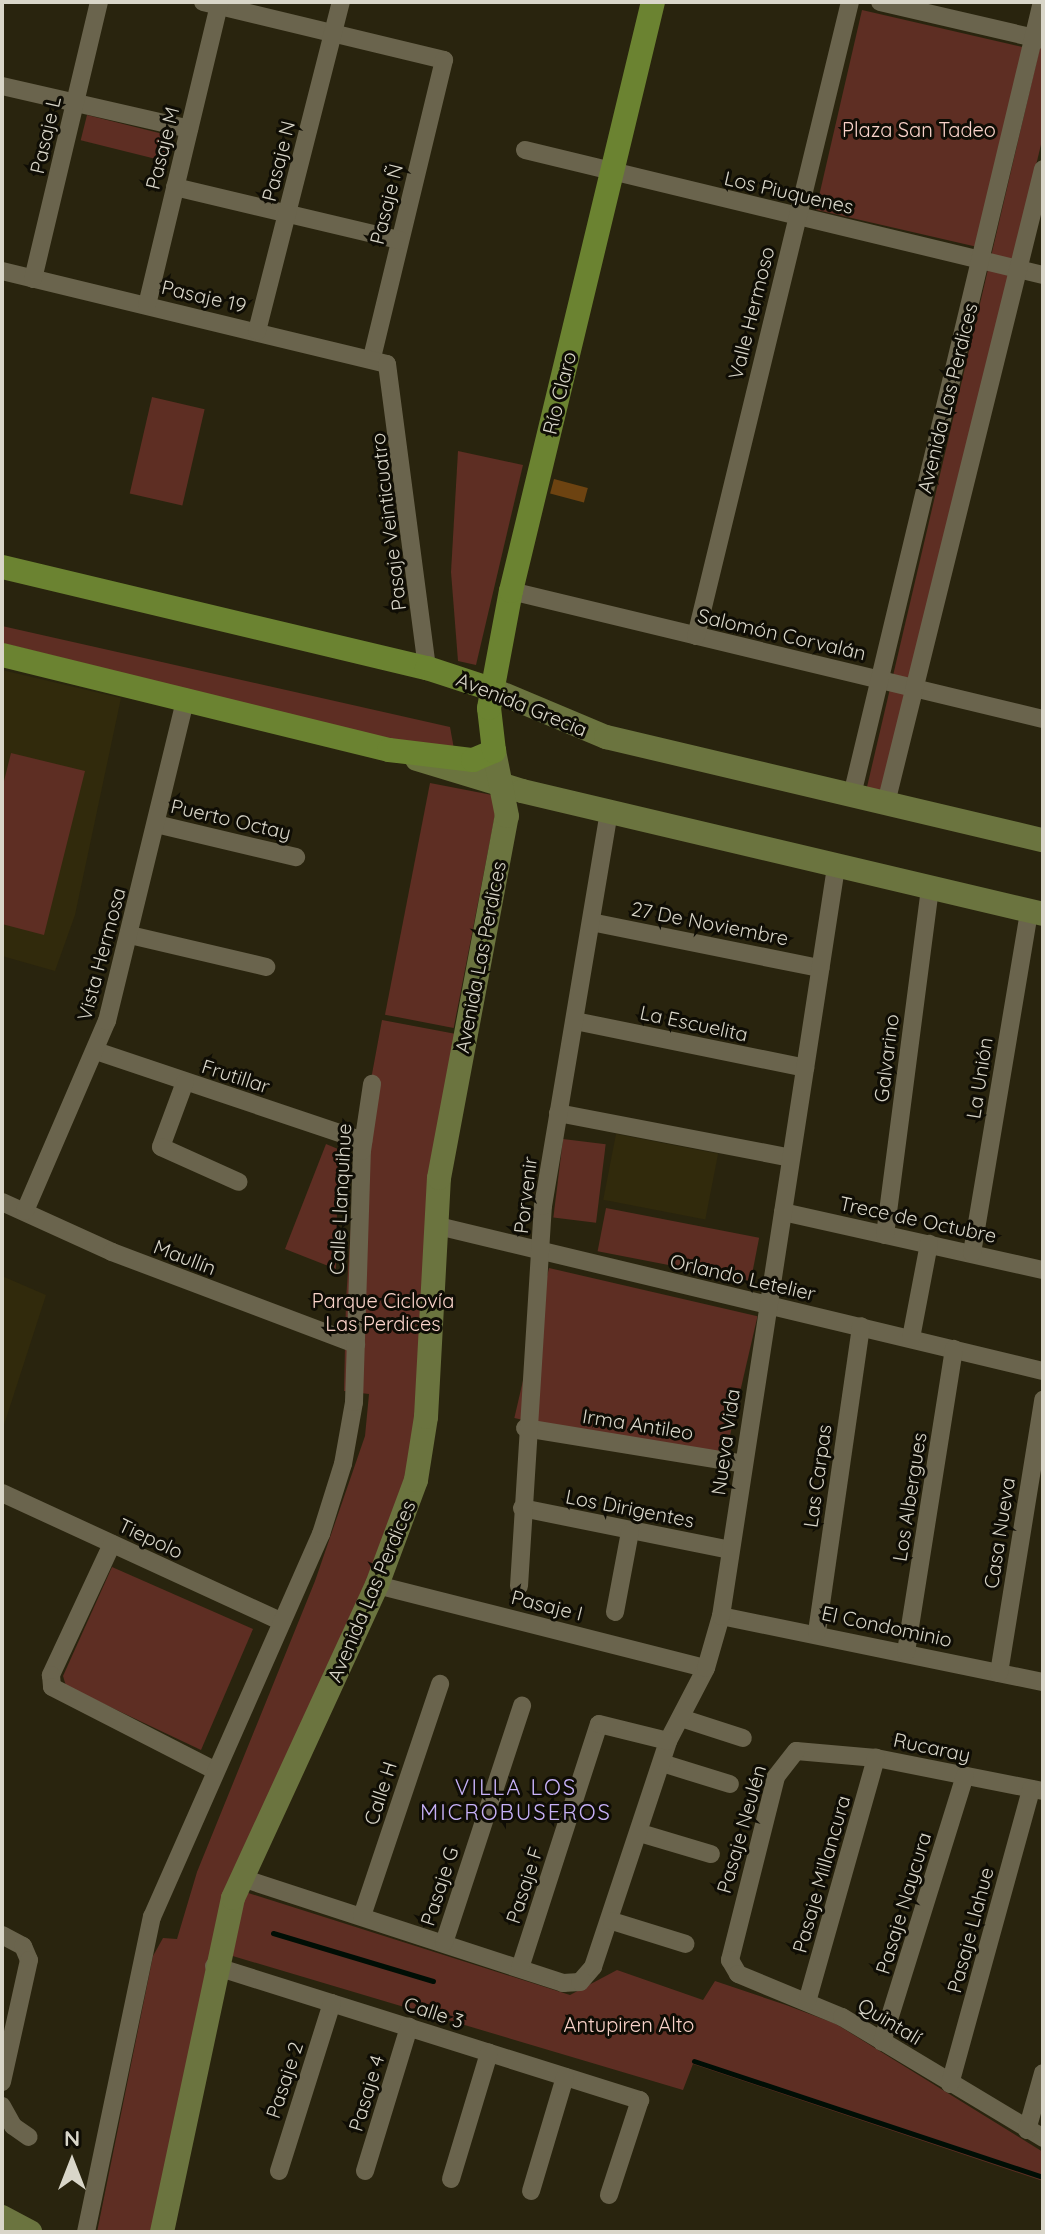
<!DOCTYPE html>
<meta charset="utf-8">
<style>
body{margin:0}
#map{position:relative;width:1045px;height:2234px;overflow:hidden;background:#29240e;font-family:Quicksand,sans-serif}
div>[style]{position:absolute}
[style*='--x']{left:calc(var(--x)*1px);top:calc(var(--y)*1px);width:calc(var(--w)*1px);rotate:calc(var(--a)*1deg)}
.built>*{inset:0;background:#312a0c;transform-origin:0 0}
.green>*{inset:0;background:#5e2e23;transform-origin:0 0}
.stream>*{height:5px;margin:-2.5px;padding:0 2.5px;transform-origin:2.5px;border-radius:2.5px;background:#000e05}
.building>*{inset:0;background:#6d4311;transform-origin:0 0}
.street>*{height:18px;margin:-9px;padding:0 9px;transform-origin:9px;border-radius:9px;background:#6a644d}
.secondary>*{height:24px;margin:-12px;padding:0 12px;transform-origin:12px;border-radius:12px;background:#6b743f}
.primary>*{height:24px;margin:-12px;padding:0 12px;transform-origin:12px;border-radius:12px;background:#6b8331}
span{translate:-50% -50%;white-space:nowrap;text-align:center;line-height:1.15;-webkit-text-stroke:6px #0f0d05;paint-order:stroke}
.park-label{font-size:20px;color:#fad3ca}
.street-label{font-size:20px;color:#d9d6c9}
.neighbourhood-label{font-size:22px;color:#c7b1f8;letter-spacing:2px}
.frame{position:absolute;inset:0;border:4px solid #d9d6c9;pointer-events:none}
.north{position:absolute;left:32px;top:2122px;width:80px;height:80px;-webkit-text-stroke:6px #0f0d05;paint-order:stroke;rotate:0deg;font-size:22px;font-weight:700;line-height:32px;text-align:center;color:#d9d6c9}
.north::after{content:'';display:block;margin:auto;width:28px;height:36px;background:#d9d6c9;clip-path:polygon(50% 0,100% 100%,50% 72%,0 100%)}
</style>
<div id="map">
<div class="built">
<i style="clip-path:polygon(2px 670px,121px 698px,75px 915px,55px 971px,2px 956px)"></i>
<i style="left:616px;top:1134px;width:104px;height:67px;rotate:11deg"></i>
<i style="clip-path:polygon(2px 1276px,46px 1295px,3px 1428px,2px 1428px)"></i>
</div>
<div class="green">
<i style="left:862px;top:10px;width:168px;height:205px;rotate:13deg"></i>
<i style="clip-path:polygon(1043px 34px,1043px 136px,887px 793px,867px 787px)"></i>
<i style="left:87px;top:115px;width:89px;height:26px;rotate:14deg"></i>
<i style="left:152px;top:397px;width:54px;height:99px;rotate:13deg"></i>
<i style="clip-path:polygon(458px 451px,523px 465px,476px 665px,458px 661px,451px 572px)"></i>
<i style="clip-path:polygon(2px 626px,450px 727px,454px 749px,444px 753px,2px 643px)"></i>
<i style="clip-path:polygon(11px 753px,85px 771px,44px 935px,2px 924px,2px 789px)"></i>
<i style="left:430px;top:783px;width:70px;height:236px;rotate:11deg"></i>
<i style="clip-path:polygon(382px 1020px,456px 1034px,405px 1514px,217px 1918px,157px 2232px,97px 2232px,153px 1956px,163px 1938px,177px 1939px,197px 1872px,315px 1581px,365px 1436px,369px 1394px,344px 1391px,346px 1300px,355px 1166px)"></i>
<i style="left:563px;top:1139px;width:43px;height:79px;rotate:7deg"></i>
<i style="clip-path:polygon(326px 1144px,338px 1149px,336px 1269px,285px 1249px)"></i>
<i style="left:606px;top:1208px;width:156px;height:44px;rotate:11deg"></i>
<i style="left:549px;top:1268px;width:214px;height:154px;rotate:13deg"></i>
<i style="clip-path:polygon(112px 1567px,253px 1629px,201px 1750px,66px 1686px,63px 1676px)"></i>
<i style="clip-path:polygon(242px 1891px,570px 1995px,617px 1970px,703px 2000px,715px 1981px,786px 2005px,836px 2024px,1043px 2152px,1043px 2181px,693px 2064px,683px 2090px,226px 1954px)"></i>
</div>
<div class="stream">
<i style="--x:273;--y:1933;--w:167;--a:16.7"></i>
<i style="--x:694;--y:2061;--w:368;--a:18.4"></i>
</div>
<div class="building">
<i style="left:554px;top:479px;width:35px;height:15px;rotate:15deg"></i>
</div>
<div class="street">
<i style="--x:203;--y:2;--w:248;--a:13.5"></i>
<i style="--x:444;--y:60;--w:307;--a:103.6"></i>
<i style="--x:880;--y:2;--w:167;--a:13.1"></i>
<i style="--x:2;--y:86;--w:192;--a:12.9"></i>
<i style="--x:525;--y:150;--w:533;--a:13.57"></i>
<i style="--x:175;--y:187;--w:231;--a:13.3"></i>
<i style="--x:2;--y:271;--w:396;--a:13.6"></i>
<i style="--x:387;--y:364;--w:307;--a:82.5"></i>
<i style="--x:33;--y:279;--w:285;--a:-76.6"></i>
<i style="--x:147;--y:305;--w:312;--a:-76.5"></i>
<i style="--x:257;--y:331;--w:340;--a:-75.7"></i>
<i style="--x:511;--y:591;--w:547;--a:13.53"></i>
<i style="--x:696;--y:636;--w:652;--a:-76.35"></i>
<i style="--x:852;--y:795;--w:815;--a:-76.53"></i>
<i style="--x:886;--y:803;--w:653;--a:-76.09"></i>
<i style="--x:156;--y:824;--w:144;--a:13.3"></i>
<i style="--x:591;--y:922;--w:234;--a:11.4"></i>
<i style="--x:130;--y:935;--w:140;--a:13.2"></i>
<i style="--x:575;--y:1021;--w:235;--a:11.5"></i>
<i style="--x:96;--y:1051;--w:282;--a:18.6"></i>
<i style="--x:185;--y:1082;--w:69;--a:110.3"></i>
<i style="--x:161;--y:1147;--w:85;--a:24.2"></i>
<i style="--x:558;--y:1113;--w:237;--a:10.9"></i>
<i style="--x:2;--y:1202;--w:121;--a:24.4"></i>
<i style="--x:112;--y:1252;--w:261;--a:20.7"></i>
<i style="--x:25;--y:1211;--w:207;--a:-66.7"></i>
<i style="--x:107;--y:1021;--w:333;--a:-76.3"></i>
<i style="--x:783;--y:1212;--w:266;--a:12.6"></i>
<i style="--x:434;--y:1225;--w:626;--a:13.48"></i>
<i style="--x:885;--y:1235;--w:351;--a:-82.6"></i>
<i style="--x:972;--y:1253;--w:347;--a:-80.5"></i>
<i style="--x:911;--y:1338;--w:96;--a:-79.2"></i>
<i style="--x:525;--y:1428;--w:222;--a:9.3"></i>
<i style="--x:2;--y:1493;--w:308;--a:24.7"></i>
<i style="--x:522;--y:1508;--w:212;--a:11.4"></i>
<i style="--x:112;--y:1544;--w:145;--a:115"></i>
<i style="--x:51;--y:1675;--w:12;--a:85"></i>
<i style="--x:52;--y:1687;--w:182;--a:27.1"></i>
<i style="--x:377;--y:1585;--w:339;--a:14.2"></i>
<i style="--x:519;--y:1586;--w:381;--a:-86.4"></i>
<i style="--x:543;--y:1206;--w:399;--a:-80.5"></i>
<i style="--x:615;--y:1612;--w:81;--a:-79.4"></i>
<i style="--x:721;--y:1616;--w:329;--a:11.6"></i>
<i style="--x:817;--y:1632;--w:309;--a:-81.8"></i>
<i style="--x:906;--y:1652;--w:307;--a:-81"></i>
<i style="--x:999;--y:1673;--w:277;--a:-80.8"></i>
<i style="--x:681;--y:1718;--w:65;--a:17.9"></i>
<i style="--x:662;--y:1763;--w:71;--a:17.2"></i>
<i style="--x:1043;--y:1791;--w:170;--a:-168.8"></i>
<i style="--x:876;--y:1758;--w:80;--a:-175"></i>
<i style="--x:796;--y:1751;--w:33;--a:128"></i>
<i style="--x:776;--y:1777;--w:189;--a:104.1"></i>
<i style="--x:730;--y:1960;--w:16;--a:60"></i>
<i style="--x:738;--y:1974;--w:113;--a:22.5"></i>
<i style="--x:842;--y:2017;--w:235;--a:31"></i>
<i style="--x:640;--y:1833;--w:74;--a:16.5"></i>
<i style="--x:242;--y:1878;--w:338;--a:18.1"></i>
<i style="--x:563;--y:1983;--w:17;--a:-3"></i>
<i style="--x:580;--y:1982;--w:20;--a:-49"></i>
<i style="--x:593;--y:1967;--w:238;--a:-71.6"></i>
<i style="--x:668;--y:1741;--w:82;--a:-62.5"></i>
<i style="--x:706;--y:1668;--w:54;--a:-73.9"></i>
<i style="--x:721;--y:1616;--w:758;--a:-81.27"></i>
<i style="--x:362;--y:1916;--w:245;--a:-71.4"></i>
<i style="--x:612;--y:1921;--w:77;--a:17.3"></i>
<i style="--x:2;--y:1935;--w:24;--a:28"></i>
<i style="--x:23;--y:1946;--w:15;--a:67"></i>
<i style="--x:29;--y:1960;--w:125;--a:102.5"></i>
<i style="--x:444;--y:1943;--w:250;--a:-71.8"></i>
<i style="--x:214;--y:1966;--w:447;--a:17.5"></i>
<i style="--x:640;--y:2100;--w:100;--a:108.1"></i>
<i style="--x:520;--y:1968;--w:256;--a:-72.1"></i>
<i style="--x:599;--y:1724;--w:71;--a:13.8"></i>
<i style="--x:807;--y:2002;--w:254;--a:-74.2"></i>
<i style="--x:882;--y:2042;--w:279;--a:-72.7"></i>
<i style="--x:950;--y:2084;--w:306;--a:-74.6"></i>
<i style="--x:2;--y:2106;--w:23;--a:61"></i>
<i style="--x:13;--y:2126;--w:19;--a:35"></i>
<i style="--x:1027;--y:2130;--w:59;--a:-74.3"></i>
<i style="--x:279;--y:2171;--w:176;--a:-72.5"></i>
<i style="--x:365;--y:2171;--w:151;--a:-73"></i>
<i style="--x:451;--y:2179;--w:132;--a:-73.2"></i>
<i style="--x:531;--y:2191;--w:119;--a:-73.4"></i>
<i style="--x:86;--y:2232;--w:322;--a:-78.2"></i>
<i style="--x:152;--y:1917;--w:419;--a:-66.2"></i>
<i style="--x:321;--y:1534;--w:73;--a:-72.6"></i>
<i style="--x:343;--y:1464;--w:63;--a:-79.9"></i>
<i style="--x:354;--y:1402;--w:251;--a:-88.2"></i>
<i style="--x:362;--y:1151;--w:68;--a:-81.5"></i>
</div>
<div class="secondary">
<i style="--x:491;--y:689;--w:125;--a:22.7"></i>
<i style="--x:606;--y:737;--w:449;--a:13.3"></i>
<i style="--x:417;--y:759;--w:110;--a:16.9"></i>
<i style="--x:522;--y:791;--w:535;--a:13.28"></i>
<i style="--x:2;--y:2217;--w:32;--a:28"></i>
<i style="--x:162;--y:2232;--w:341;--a:-78"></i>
<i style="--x:233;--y:1898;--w:345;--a:-65.3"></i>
<i style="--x:377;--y:1585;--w:112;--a:-69.6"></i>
<i style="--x:416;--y:1480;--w:64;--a:-81"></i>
<i style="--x:426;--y:1417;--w:239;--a:-86.9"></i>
<i style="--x:439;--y:1178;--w:368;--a:-79.4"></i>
<i style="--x:507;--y:816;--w:66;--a:-101.3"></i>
</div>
<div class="primary">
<i style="--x:2;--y:567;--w:437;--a:13.4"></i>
<i style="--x:427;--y:668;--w:67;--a:18.2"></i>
<i style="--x:2;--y:655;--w:398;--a:13.8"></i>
<i style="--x:389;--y:750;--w:85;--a:6.8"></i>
<i style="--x:473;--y:760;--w:23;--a:-23"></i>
<i style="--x:494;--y:751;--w:43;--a:-96.6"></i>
<i style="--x:489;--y:708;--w:119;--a:-79.4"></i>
<i style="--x:511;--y:591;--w:606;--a:-76.45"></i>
</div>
<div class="park-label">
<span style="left:919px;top:129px">Plaza San Tadeo</span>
<span style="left:383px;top:1312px">Parque Ciclovía<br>Las Perdices</span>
<span style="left:629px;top:2024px">Antupiren Alto</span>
</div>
<div class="street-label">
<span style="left:45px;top:135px;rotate:-77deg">Pasaje L</span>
<span style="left:162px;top:148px;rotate:-76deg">Pasaje M</span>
<span style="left:278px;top:161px;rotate:-76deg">Pasaje N</span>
<span style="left:789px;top:192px;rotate:13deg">Los Piuquenes</span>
<span style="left:386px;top:204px;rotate:-76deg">Pasaje Ñ</span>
<span style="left:204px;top:296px;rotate:13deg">Pasaje 19</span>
<span style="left:751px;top:313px;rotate:-76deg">Valle Hermoso</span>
<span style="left:559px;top:393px;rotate:-76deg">Río Claro</span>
<span style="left:947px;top:398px;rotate:-76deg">Avenida Las Perdices</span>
<span style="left:388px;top:522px;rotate:-97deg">Pasaje Veinticuatro</span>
<span style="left:782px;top:634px;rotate:13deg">Salomón Corvalán</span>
<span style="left:522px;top:704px;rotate:22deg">Avenida Grecia</span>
<span style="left:231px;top:819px;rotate:13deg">Puerto Octay</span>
<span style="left:710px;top:923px;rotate:11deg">27 De Noviembre</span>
<span style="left:101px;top:954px;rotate:-75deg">Vista Hermosa</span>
<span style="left:480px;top:957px;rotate:-79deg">Avenida Las Perdices</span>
<span style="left:694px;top:1023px;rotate:12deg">La Escuelita</span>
<span style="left:886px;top:1058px;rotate:-83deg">Galvarino</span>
<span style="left:236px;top:1076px;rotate:18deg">Frutillar</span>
<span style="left:979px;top:1078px;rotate:-81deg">La Unión</span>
<span style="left:525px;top:1195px;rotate:-83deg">Porvenir</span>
<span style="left:340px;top:1199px;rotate:-87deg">Calle Llanquihue</span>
<span style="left:918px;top:1219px;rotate:12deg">Trece de Octubre</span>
<span style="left:185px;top:1257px;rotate:21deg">Maullín</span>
<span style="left:743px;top:1277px;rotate:13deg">Orlando Letelier</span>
<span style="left:638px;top:1424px;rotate:9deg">Irma Antileo</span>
<span style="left:725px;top:1442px;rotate:-82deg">Nueva Vida</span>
<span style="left:817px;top:1476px;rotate:-82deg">Las Carpas</span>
<span style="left:909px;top:1497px;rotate:-81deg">Los Albergues</span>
<span style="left:630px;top:1508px;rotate:11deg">Los Dirigentes</span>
<span style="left:999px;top:1533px;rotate:-81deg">Casa Nueva</span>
<span style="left:151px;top:1538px;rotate:25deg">Tiepolo</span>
<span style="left:371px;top:1591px;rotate:-67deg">Avenida Las Perdices</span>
<span style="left:547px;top:1605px;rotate:14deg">Pasaje I</span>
<span style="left:887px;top:1626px;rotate:12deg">El Condominio</span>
<span style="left:932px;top:1747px;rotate:12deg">Rucaray</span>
<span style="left:380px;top:1793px;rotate:-72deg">Calle H</span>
<span style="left:741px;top:1829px;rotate:-74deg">Pasaje Neulén</span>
<span style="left:821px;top:1874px;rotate:-74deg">Pasaje Millancura</span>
<span style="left:524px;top:1885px;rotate:-72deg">Pasaje F</span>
<span style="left:439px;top:1886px;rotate:-72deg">Pasaje G</span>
<span style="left:903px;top:1903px;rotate:-73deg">Pasaje Naycura</span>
<span style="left:970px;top:1930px;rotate:-75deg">Pasaje Llahue</span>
<span style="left:434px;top:2012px;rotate:18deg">Calle 3</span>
<span style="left:890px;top:2021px;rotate:31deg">Quintalí</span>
<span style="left:284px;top:2080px;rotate:-72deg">Pasaje 2</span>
<span style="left:366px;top:2093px;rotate:-73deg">Pasaje 4</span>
</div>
<div class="neighbourhood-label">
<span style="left:516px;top:1800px">VILLA LOS<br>MICROBUSEROS</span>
</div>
<div class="frame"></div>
<div class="north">N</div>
</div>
